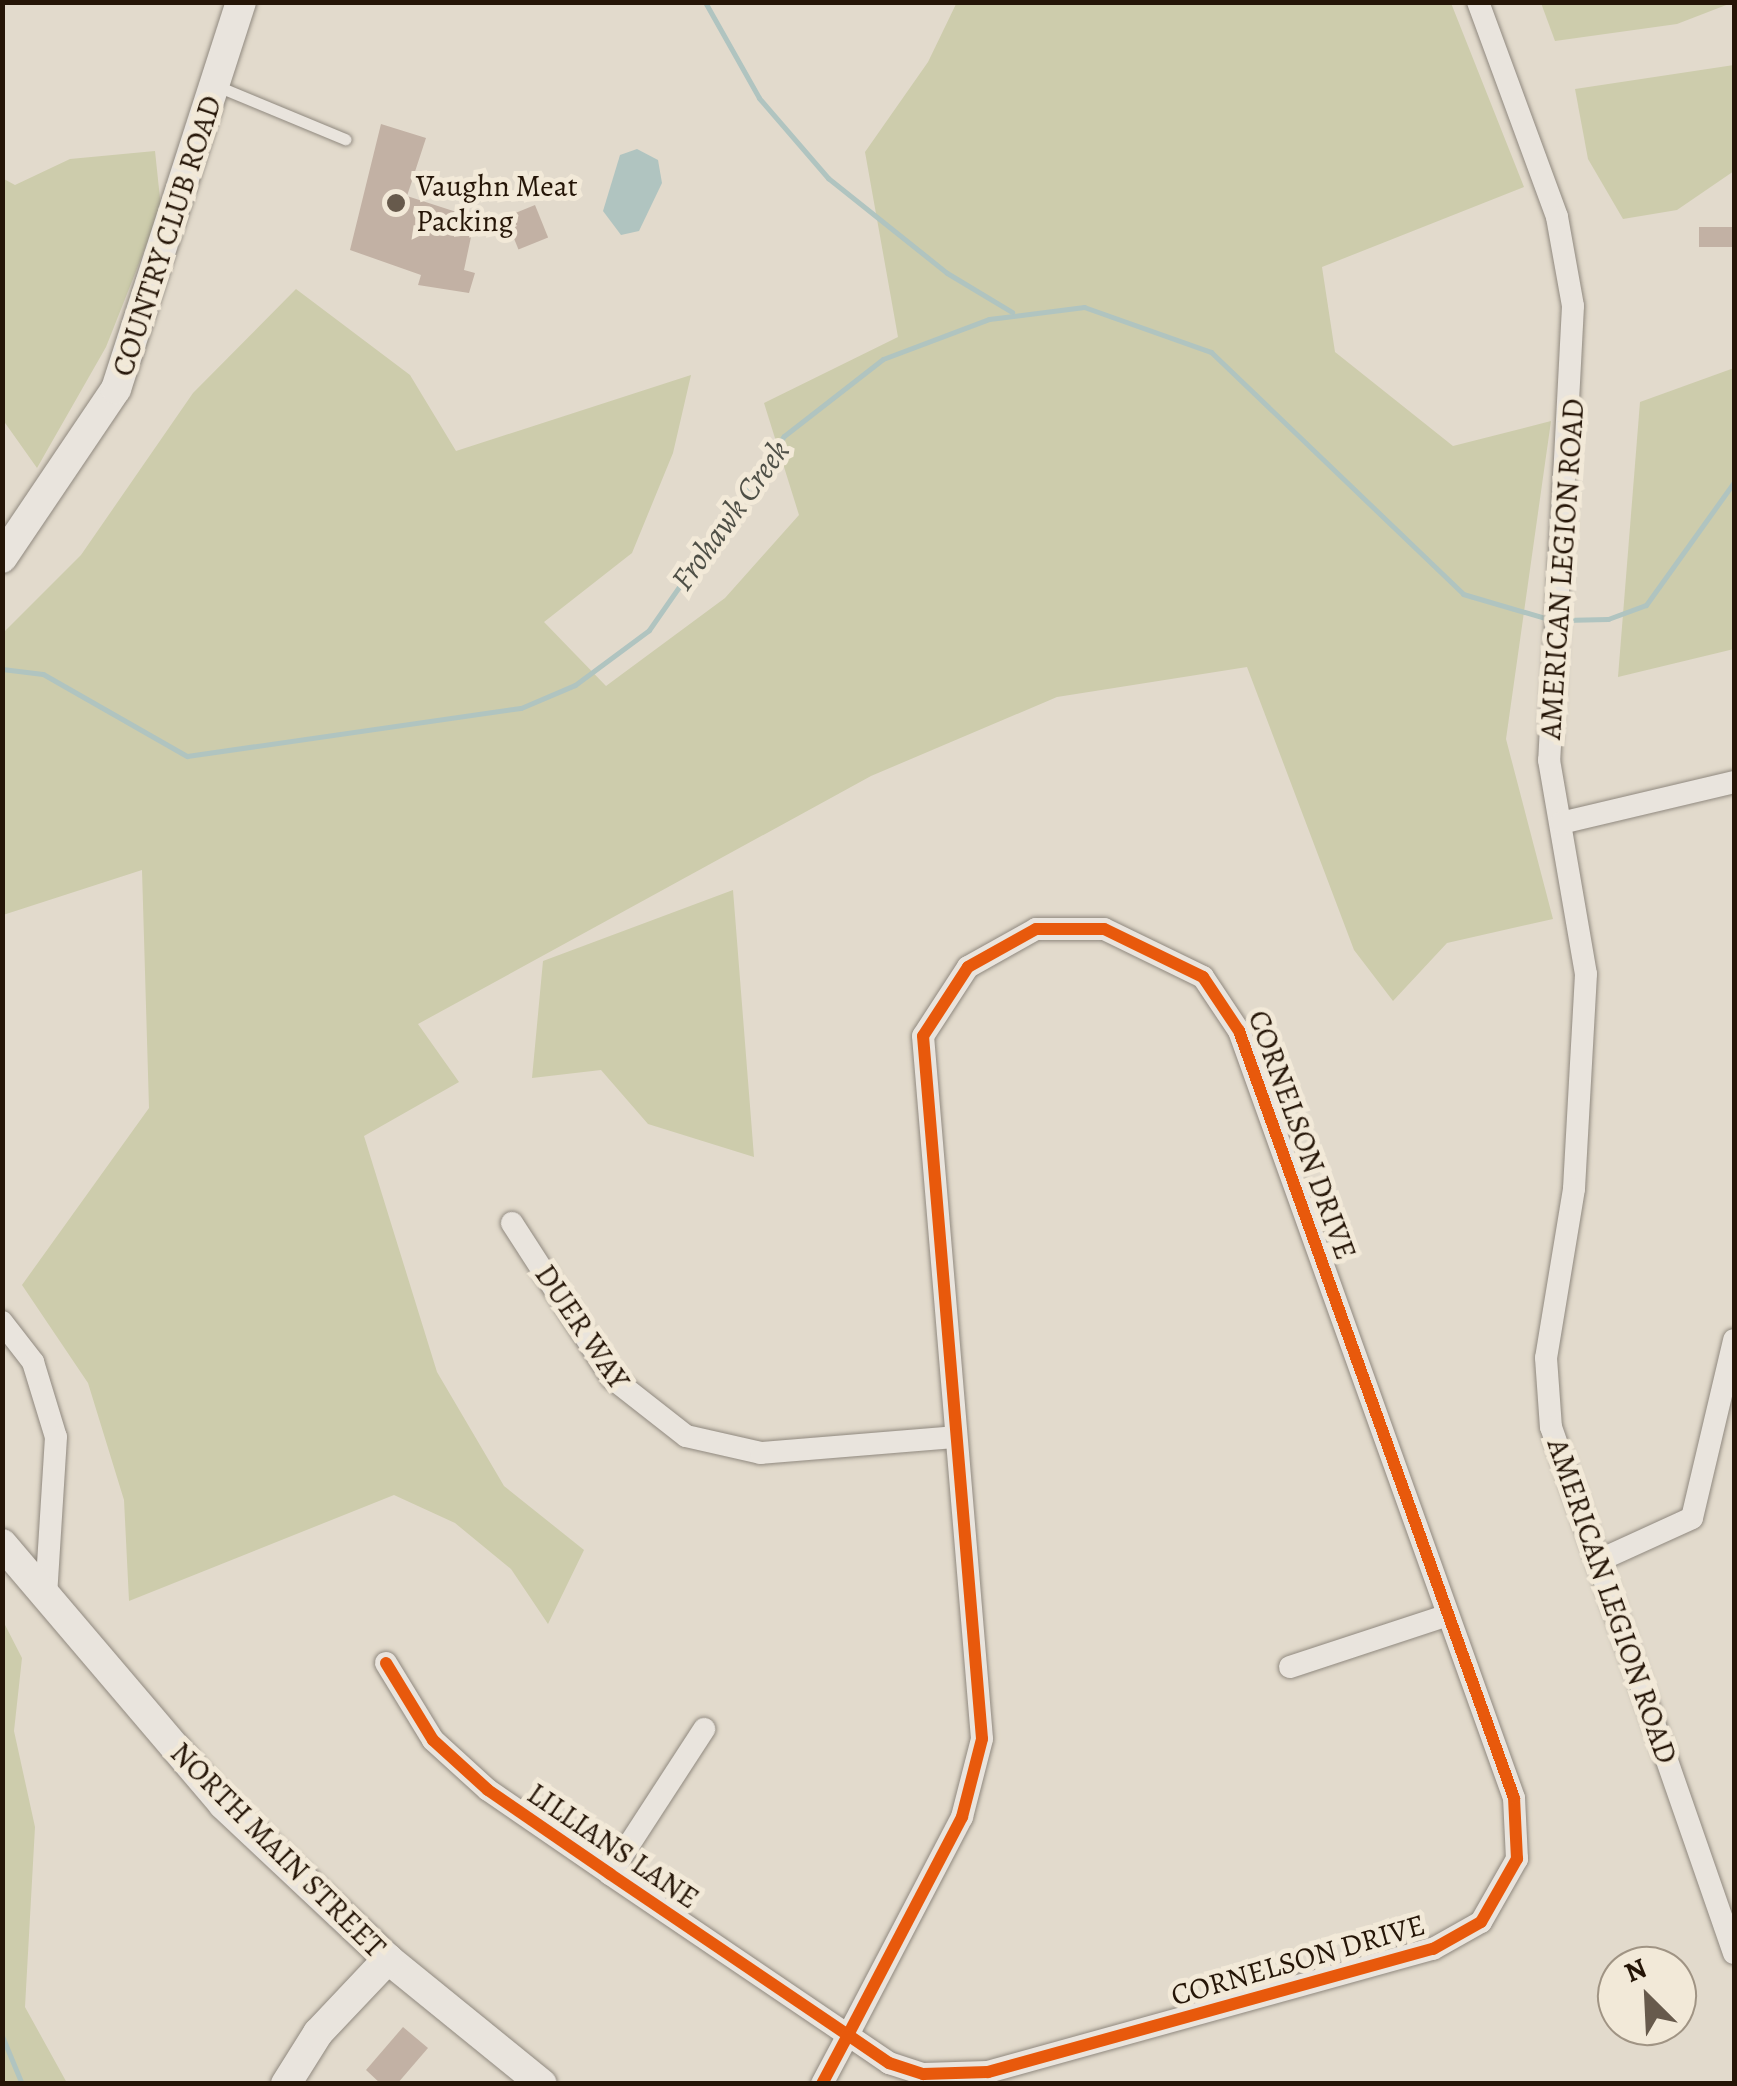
<!DOCTYPE html>
<style>
body{margin:0}
#map{position:relative;width:1737px;height:2086px;overflow:hidden;background:#e2dacc;font-family:Alegreya,serif}
div>[style]{position:absolute}
[style*='--x']{left:calc(var(--x)*1px);top:calc(var(--y)*1px);width:calc(var(--w)*1px);rotate:calc(var(--a)*1deg)}
.green>*{inset:0;background:#cdccac}
.water>*{inset:0;background:#b0c4c0}
.stream>*{height:5px;margin:-2.5px;padding:0 2.5px;transform-origin:2.5px;border-radius:2.5px;background:#b0c4c0}
.building>*{inset:0;background:#c2b1a4;transform-origin:0 0}
.roads{filter:drop-shadow(0 0 2px #90897f) drop-shadow(0 0 2px #90897f)}
.lane>*{height:11px;margin:-5.5px;padding:0 5.5px;transform-origin:5.5px;border-radius:5.5px;background:#e9e4dd}
.street>*{height:22px;margin:-11px;padding:0 11px;transform-origin:11px;border-radius:11px;background:#e9e4dd}
.secondary>*{height:30px;margin:-15px;padding:0 15px;transform-origin:15px;border-radius:15px;background:#e9e4dd}
.cycleway>*{height:12px;margin:-6px;padding:0 6px;transform-origin:6px;border-radius:6px;background:#e8590c}
.dots>*{width:28px;height:28px;translate:-50% -50%;box-sizing:border-box;border:5px solid #f2e9d8;border-radius:50%}
span{translate:-50% -50%;white-space:nowrap;text-align:center;line-height:1.15;-webkit-text-stroke:10px #f2e9d8;paint-order:stroke}
.poi-label{font-size:30px;color:#251507}
.left{translate:0 -50%;text-align:left}
.street-label{font-size:30px;color:#251507}
.water-label{font-size:32px;color:#4e4f46;font-style:italic}
.frame{position:absolute;inset:0;border:5px solid #251507;pointer-events:none}
.north{position:absolute;left:1597px;top:1946px;width:100px;height:100px;box-sizing:border-box;background:#f2e9d8;border:2px solid #a09484;border-radius:50%;rotate:336deg;font-size:28px;font-weight:700;line-height:40px;text-align:center;color:#251507}
.north::after{content:'';display:block;margin:auto;width:35px;height:45px;background:#675a4c;clip-path:polygon(50% 0,100% 100%,50% 72%,0 100%)}
</style>
<div id="map">
<div class="green">
<i style="clip-path:polygon(957px 2px,1451px 3px,1524px 187px,1322px 267px,1335px 352px,1453px 446px,1551px 421px,1506px 739px,1553px 919px,1447px 943px,1393px 1001px,1354px 950px,1247px 667px,1057px 697px,871px 776px,418px 1024px,459px 1082px,364px 1136px,437px 1372px,504px 1486px,584px 1550px,548px 1624px,511px 1569px,455px 1523px,394px 1495px,129px 1601px,124px 1500px,88px 1383px,22px 1285px,149px 1108px,142px 870px,3px 915px,3px 633px,81px 555px,193px 393px,296px 289px,410px 375px,456px 451px,691px 375px,673px 453px,632px 553px,544px 622px,606px 686px,725px 598px,799px 515px,764px 403px,898px 337px,865px 152px,928px 62px)"></i>
<i style="clip-path:polygon(1734px 2px,1677px 24px,1555px 41px,1541px 3px)"></i>
<i style="clip-path:polygon(1734px 65px,1734px 171px,1677px 210px,1623px 219px,1588px 159px,1575px 89px)"></i>
<i style="clip-path:polygon(155px 151px,161px 208px,106px 347px,37px 468px,3px 420px,2px 178px,15px 185px,70px 159px)"></i>
<i style="clip-path:polygon(1734px 368px,1734px 649px,1618px 677px,1640px 402px)"></i>
<i style="clip-path:polygon(733px 890px,754px 1157px,648px 1124px,601px 1070px,532px 1078px,543px 961px)"></i>
<i style="clip-path:polygon(2px 1619px,22px 1658px,14px 1731px,35px 1827px,25px 2007px,67px 2083px,3px 2083px)"></i>
</div>
<div class="water">
<i style="clip-path:polygon(637px 149px,658px 160px,662px 183px,639px 231px,621px 235px,603px 211px,620px 155px)"></i>
</div>
<div class="stream">
<i style="--x:705;--y:2;--w:110;--a:60.6"></i>
<i style="--x:759;--y:98;--w:106;--a:49.2"></i>
<i style="--x:828;--y:178;--w:152;--a:38.6"></i>
<i style="--x:947;--y:273;--w:76;--a:31"></i>
<i style="--x:1563;--y:620;--w:45;--a:-1.3"></i>
<i style="--x:1608;--y:619;--w:40;--a:-20.2"></i>
<i style="--x:1646;--y:605;--w:151;--a:-54.4"></i>
<i style="--x:2;--y:669;--w:41;--a:7"></i>
<i style="--x:43;--y:674;--w:166;--a:29.7"></i>
<i style="--x:187;--y:756;--w:337;--a:-8.2"></i>
<i style="--x:521;--y:708;--w:59;--a:-23.1"></i>
<i style="--x:575;--y:685;--w:92;--a:-36.6"></i>
<i style="--x:649;--y:630;--w:236;--a:-55.2"></i>
<i style="--x:784;--y:436;--w:125;--a:-37.9"></i>
<i style="--x:883;--y:359;--w:113;--a:-20.7"></i>
<i style="--x:989;--y:319;--w:96;--a:-7.2"></i>
<i style="--x:1084;--y:307;--w:135;--a:19.5"></i>
<i style="--x:1211;--y:352;--w:349;--a:43.8"></i>
<i style="--x:1463;--y:594;--w:93;--a:16.3"></i>
<i style="--x:2;--y:2036;--w:52;--a:67.4"></i>
</div>
<div class="building">
<i style="clip-path:polygon(381px 124px,426px 138px,407px 196px,475px 218px,464px 270px,475px 273px,469px 293px,418px 285px,421px 275px,350px 250px)"></i>
<i style="left:535px;top:205px;width:35px;height:32px;rotate:68deg"></i>
<i style="left:1734px;top:227px;width:20px;height:35px;rotate:90deg"></i>
<i style="clip-path:polygon(403px 2027px,428px 2048px,397px 2084px,381px 2084px,366px 2070px)"></i>
</div>
<div class="roads">
<div class="lane">
<i style="--x:217;--y:86;--w:139;--a:22.5"></i>
</div>
<div class="street">
<i style="--x:1478;--y:2;--w:229;--a:69.8"></i>
<i style="--x:1557;--y:217;--w:90;--a:79.8"></i>
<i style="--x:1573;--y:306;--w:455;--a:93"></i>
<i style="--x:1549;--y:760;--w:217;--a:80.2"></i>
<i style="--x:1586;--y:974;--w:215;--a:93.2"></i>
<i style="--x:1574;--y:1189;--w:171;--a:99.4"></i>
<i style="--x:1546;--y:1358;--w:69;--a:85.9"></i>
<i style="--x:1551;--y:1427;--w:557;--a:70.82"></i>
<i style="--x:1561;--y:823;--w:178;--a:-13.3"></i>
<i style="--x:512;--y:1223;--w:184;--a:57.2"></i>
<i style="--x:612;--y:1378;--w:94;--a:38.1"></i>
<i style="--x:686;--y:1436;--w:77;--a:12.8"></i>
<i style="--x:761;--y:1453;--w:195;--a:-4.7"></i>
<i style="--x:2;--y:1322;--w:51;--a:52.2"></i>
<i style="--x:33;--y:1362;--w:78;--a:73"></i>
<i style="--x:56;--y:1437;--w:157;--a:93.6"></i>
<i style="--x:1600;--y:1560;--w:101;--a:-24.5"></i>
<i style="--x:1692;--y:1518;--w:183;--a:-76.7"></i>
<i style="--x:386;--y:1663;--w:90;--a:58.6"></i>
<i style="--x:433;--y:1740;--w:74;--a:42.3"></i>
<i style="--x:488;--y:1790;--w:148;--a:34.5"></i>
<i style="--x:610;--y:1874;--w:287;--a:34.1"></i>
<i style="--x:848;--y:2035;--w:50;--a:34.3"></i>
<i style="--x:889;--y:2063;--w:36;--a:18"></i>
<i style="--x:923;--y:2074;--w:65;--a:-1.8"></i>
<i style="--x:988;--y:2072;--w:462;--a:-15.5"></i>
<i style="--x:1433;--y:1949;--w:55;--a:-29.4"></i>
<i style="--x:1481;--y:1922;--w:73;--a:-60.3"></i>
<i style="--x:1517;--y:1859;--w:61;--a:-92.8"></i>
<i style="--x:1514;--y:1798;--w:815;--a:-109.72"></i>
<i style="--x:1239;--y:1031;--w:65;--a:-123.7"></i>
<i style="--x:1203;--y:977;--w:110;--a:-154.1"></i>
<i style="--x:1104;--y:929;--w:68;--a:180"></i>
<i style="--x:1036;--y:929;--w:78;--a:150.8"></i>
<i style="--x:968;--y:967;--w:82;--a:123.1"></i>
<i style="--x:923;--y:1036;--w:705;--a:85.2"></i>
<i style="--x:982;--y:1739;--w:81;--a:104.4"></i>
<i style="--x:962;--y:1817;--w:246;--a:117.6"></i>
<i style="--x:848;--y:2035;--w:55;--a:118"></i>
<i style="--x:1290;--y:1667;--w:166;--a:-18.2"></i>
<i style="--x:610;--y:1874;--w:173;--a:-57"></i>
</div>
<div class="secondary">
<i style="--x:2;--y:558;--w:204;--a:-56"></i>
<i style="--x:116;--y:389;--w:407;--a:-72.1"></i>
<i style="--x:2;--y:1544;--w:341;--a:49.6"></i>
<i style="--x:223;--y:1804;--w:226;--a:43.2"></i>
<i style="--x:388;--y:1959;--w:198;--a:39.1"></i>
<i style="--x:286;--y:2084;--w:60;--a:-57.9"></i>
<i style="--x:318;--y:2033;--w:102;--a:-46.6"></i>
</div>
</div>
<div class="cycleway">
<i style="--x:386;--y:1663;--w:90;--a:58.6"></i>
<i style="--x:433;--y:1740;--w:74;--a:42.3"></i>
<i style="--x:488;--y:1790;--w:148;--a:34.5"></i>
<i style="--x:610;--y:1874;--w:287;--a:34.1"></i>
<i style="--x:848;--y:2035;--w:50;--a:34.3"></i>
<i style="--x:889;--y:2063;--w:36;--a:18"></i>
<i style="--x:923;--y:2074;--w:65;--a:-1.8"></i>
<i style="--x:988;--y:2072;--w:462;--a:-15.5"></i>
<i style="--x:1433;--y:1949;--w:55;--a:-29.4"></i>
<i style="--x:1481;--y:1922;--w:73;--a:-60.3"></i>
<i style="--x:1517;--y:1859;--w:61;--a:-92.8"></i>
<i style="--x:1514;--y:1798;--w:815;--a:-109.72"></i>
<i style="--x:1239;--y:1031;--w:65;--a:-123.7"></i>
<i style="--x:1203;--y:977;--w:110;--a:-154.1"></i>
<i style="--x:1104;--y:929;--w:68;--a:180"></i>
<i style="--x:1036;--y:929;--w:78;--a:150.8"></i>
<i style="--x:968;--y:967;--w:82;--a:123.1"></i>
<i style="--x:923;--y:1036;--w:705;--a:85.2"></i>
<i style="--x:982;--y:1739;--w:81;--a:104.4"></i>
<i style="--x:962;--y:1817;--w:246;--a:117.6"></i>
<i style="--x:848;--y:2035;--w:55;--a:118"></i>
</div>
<div class="dots">
<i style="left:396px;top:203px;background:#675a4c"></i>
</div>
<div class="poi-label">
<span class="left" style="left:416px;top:203px">Vaughn Meat<br>Packing</span>
</div>
<div class="street-label">
<span style="left:167px;top:236px;rotate:-72deg">COUNTRY CLUB ROAD</span>
<span style="left:1562px;top:569px;rotate:-86deg">AMERICAN LEGION ROAD</span>
<span style="left:1302px;top:1135px;rotate:70deg">CORNELSON DRIVE</span>
<span style="left:582px;top:1327px;rotate:56deg">DUER WAY</span>
<span style="left:1612px;top:1601px;rotate:71deg">AMERICAN LEGION ROAD</span>
<span style="left:613px;top:1846px;rotate:34deg">LILLIANS LANE</span>
<span style="left:278px;top:1850px;rotate:45deg">NORTH MAIN STREET</span>
<span style="left:1298px;top:1960px;rotate:-16deg">CORNELSON DRIVE</span>
</div>
<div class="water-label">
<span style="left:730px;top:515px;rotate:-54deg">Frohawk Creek</span>
</div>
<div class="frame"></div>
<div class="north">N</div>
</div>
